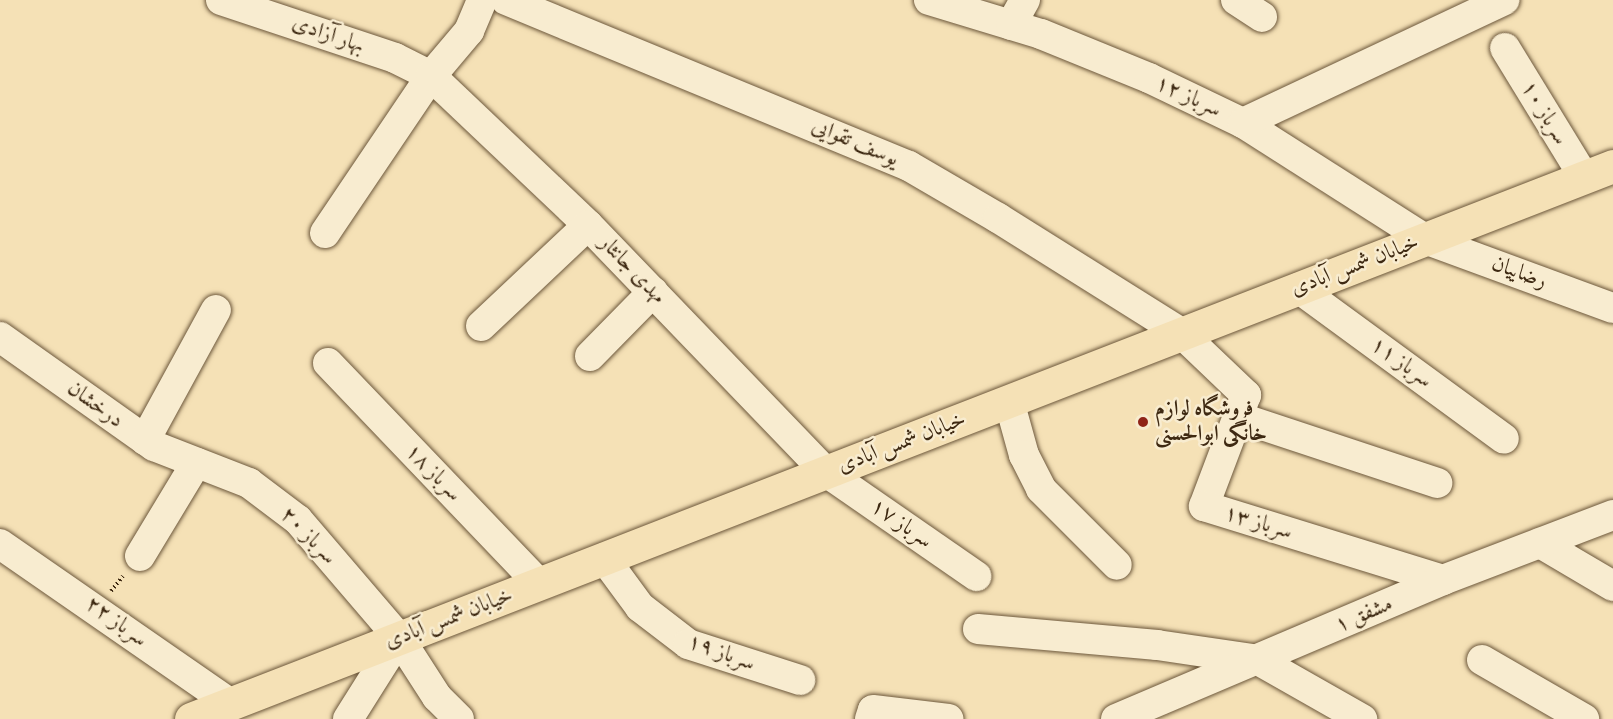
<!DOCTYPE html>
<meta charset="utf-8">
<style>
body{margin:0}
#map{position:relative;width:1613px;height:719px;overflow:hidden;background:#f5e1b6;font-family:Vollkorn,Amiri,serif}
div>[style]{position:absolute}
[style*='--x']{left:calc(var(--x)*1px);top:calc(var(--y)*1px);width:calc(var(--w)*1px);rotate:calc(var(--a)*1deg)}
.path>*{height:4px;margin-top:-2px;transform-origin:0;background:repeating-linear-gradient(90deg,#3e2912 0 1.5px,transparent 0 4.5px)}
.roads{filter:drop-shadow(0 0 2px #6c573b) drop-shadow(0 0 2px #6c573b)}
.minor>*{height:30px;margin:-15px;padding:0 15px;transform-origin:15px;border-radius:15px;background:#f8ecd0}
.major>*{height:33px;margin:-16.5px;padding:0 16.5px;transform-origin:16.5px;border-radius:16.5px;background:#f5e1b6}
.dots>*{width:16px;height:16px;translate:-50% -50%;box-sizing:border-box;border:3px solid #f8ecd0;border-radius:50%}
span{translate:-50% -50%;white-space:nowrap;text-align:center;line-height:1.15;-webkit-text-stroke:5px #f8ecd0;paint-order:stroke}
.street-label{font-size:22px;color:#3e2912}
.poi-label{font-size:22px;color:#3e2912;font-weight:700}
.left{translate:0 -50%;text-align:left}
</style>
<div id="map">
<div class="path">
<i style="--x:111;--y:591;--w:19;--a:-51"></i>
</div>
<div class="roads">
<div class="minor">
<i style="--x:221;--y:0;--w:183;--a:18.4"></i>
<i style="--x:395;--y:58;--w:40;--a:26.6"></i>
<i style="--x:431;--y:76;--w:216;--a:43.5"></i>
<i style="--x:588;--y:225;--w:343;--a:46.1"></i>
<i style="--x:826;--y:472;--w:183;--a:34.7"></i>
<i style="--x:506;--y:0;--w:436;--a:22.4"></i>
<i style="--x:909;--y:166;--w:103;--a:30.3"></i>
<i style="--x:998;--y:218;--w:216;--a:32.1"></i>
<i style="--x:1181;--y:333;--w:90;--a:43.6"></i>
<i style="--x:1246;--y:395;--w:119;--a:110.7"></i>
<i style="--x:1204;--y:506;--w:250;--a:17.2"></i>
<i style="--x:929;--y:0;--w:117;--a:16.9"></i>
<i style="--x:1041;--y:34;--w:117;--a:22.2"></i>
<i style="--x:1149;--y:78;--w:104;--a:25.6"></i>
<i style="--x:1243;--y:123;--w:216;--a:32.5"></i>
<i style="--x:1425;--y:239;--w:200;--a:20.2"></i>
<i style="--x:1236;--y:0;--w:31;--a:33"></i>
<i style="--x:1011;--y:25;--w:29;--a:-61"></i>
<i style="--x:1505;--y:48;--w:151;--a:58.5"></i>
<i style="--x:1243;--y:123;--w:289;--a:-25.2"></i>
<i style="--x:325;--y:233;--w:189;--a:-56"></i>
<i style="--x:431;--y:76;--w:59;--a:-49.8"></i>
<i style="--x:469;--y:31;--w:34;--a:-67"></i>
<i style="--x:1298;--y:288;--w:255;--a:36.2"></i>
<i style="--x:481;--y:326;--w:147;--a:-43.3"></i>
<i style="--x:0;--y:337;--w:189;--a:35.3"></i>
<i style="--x:154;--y:446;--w:102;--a:21.3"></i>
<i style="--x:249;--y:483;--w:61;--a:37.1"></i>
<i style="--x:298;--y:520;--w:155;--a:49.4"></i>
<i style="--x:399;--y:638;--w:70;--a:57.2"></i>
<i style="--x:437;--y:697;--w:31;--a:45"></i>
<i style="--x:590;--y:356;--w:90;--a:-45.5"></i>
<i style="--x:328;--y:363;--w:306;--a:46.3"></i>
<i style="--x:1009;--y:401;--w:56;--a:74.5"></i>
<i style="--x:1024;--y:455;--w:38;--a:63"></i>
<i style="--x:1041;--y:489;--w:107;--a:45"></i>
<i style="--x:1238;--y:417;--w:210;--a:18.3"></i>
<i style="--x:145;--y:440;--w:148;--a:-61.4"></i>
<i style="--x:1540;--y:543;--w:85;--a:30.5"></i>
<i style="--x:0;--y:544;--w:281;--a:34.7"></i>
<i style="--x:140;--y:556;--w:109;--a:-58.9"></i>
<i style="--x:604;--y:558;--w:61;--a:53.7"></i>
<i style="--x:640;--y:607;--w:61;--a:37.6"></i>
<i style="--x:688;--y:644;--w:118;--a:17.8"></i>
<i style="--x:978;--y:629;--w:180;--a:5.1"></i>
<i style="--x:1157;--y:645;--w:102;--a:8.4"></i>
<i style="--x:1258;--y:660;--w:120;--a:29.6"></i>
<i style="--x:1482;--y:660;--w:118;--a:30"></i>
<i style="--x:348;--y:719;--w:96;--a:-57.8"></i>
<i style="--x:870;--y:719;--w:9;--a:-72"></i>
<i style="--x:873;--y:710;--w:76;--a:6.8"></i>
<i style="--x:1116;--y:719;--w:355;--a:-23"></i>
<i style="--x:1443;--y:580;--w:182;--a:-20.9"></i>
</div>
<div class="major">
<i style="--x:191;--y:719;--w:1526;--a:-21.25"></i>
</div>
</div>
<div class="dots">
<i style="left:1143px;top:422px;background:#8f2418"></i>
</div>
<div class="street-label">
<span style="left:328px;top:35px;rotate:19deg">بهار آزادی</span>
<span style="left:1188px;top:97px;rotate:25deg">سرباز ۱۲</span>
<span style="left:1544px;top:113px;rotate:59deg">سرباز ۱۰</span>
<span style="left:855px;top:143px;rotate:23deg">یوسف تقوایی</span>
<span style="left:1355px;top:266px;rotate:-21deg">خیابان شمس آبادی</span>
<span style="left:632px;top:270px;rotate:46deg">مهدی جانثار</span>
<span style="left:1519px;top:273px;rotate:20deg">رضاییان</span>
<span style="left:1401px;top:363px;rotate:36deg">سرباز ۱۱</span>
<span style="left:95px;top:405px;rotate:36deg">درخشان</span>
<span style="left:902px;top:443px;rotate:-21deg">خیابان شمس آبادی</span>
<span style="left:433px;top:473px;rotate:46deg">سرباز ۱۸</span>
<span style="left:1258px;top:523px;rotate:17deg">سرباز ۱۳</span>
<span style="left:901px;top:524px;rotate:35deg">سرباز ۱۷</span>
<span style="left:308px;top:536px;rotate:46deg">سرباز ۲۰</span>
<span style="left:1364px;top:615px;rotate:-23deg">مشفق ۱</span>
<span style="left:449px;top:619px;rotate:-21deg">خیابان شمس آبادی</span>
<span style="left:116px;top:622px;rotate:36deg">سرباز ۲۲</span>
<span style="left:721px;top:653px;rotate:20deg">سرباز ۱۹</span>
</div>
<div class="poi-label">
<span class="left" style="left:1155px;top:422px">فروشگاه لوازم<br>خانگی ابوالحسنی</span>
</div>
</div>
